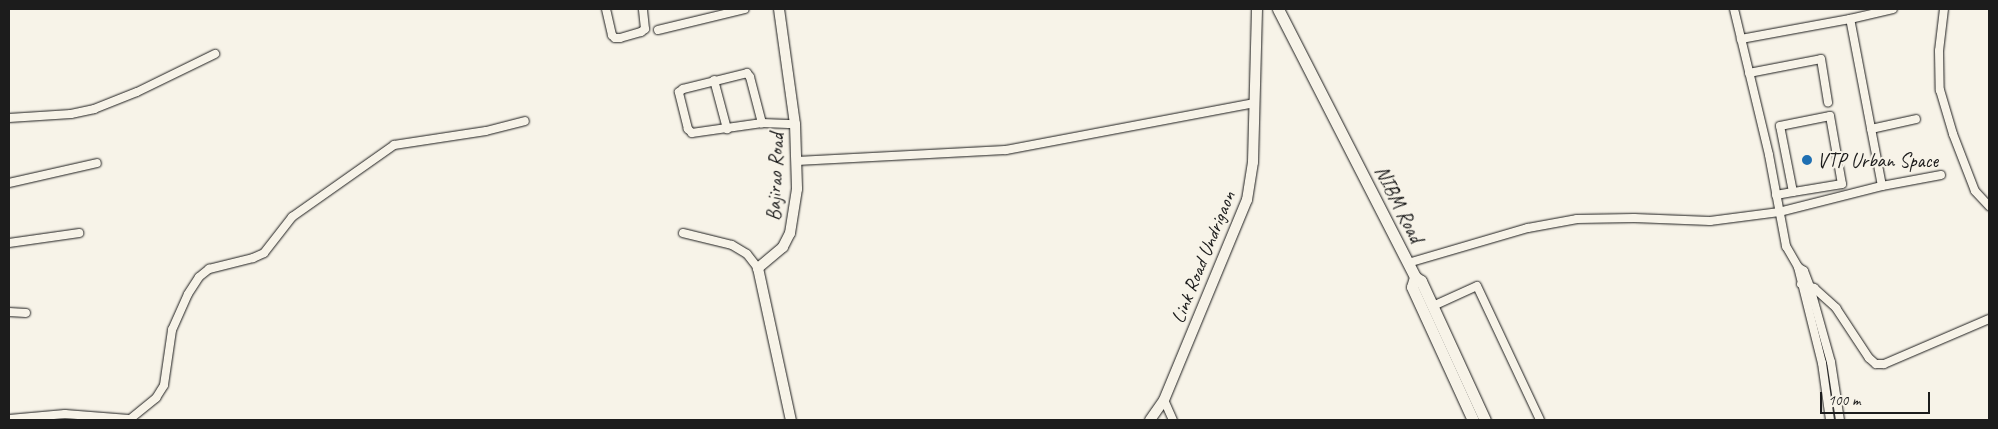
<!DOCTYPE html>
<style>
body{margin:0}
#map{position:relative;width:1998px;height:429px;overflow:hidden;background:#f7f3e8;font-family:Caveat,sans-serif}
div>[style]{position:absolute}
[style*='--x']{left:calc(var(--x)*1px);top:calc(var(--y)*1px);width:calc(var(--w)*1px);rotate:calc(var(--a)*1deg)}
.roads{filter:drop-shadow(0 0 1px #1c1c1c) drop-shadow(0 0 1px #1c1c1c)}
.minor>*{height:8px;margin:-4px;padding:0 4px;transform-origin:4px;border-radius:4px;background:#f7f3e8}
.tertiary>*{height:10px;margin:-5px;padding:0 5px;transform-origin:5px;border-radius:5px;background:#f7f3e8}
.secondary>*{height:11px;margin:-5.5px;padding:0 5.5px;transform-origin:5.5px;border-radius:5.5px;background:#f7f3e8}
.dots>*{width:14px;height:14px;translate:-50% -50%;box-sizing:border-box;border:2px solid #f7f3e8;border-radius:50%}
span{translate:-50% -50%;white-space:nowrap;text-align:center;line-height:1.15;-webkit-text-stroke:4px #f7f3e8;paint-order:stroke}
.poi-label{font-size:20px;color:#1c1c1c}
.left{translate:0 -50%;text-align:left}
.street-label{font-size:20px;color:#1c1c1c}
.frame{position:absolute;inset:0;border:10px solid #1c1c1c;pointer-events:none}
.scale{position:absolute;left:1820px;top:392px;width:110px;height:22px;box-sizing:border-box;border:2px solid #1c1c1c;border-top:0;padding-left:6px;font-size:15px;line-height:18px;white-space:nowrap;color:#1c1c1c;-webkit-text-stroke:4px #f7f3e8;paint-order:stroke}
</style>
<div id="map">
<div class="roads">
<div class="minor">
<i style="--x:606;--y:9;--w:27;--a:77"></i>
<i style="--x:612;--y:35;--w:4;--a:45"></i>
<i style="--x:615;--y:38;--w:5;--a:0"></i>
<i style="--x:620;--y:38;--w:22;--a:-16"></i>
<i style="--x:641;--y:32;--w:5;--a:-37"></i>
<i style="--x:645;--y:29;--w:20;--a:-96"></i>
<i style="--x:1734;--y:9;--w:150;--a:76.5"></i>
<i style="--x:1769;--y:155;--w:93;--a:79.4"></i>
<i style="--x:1786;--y:246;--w:24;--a:60"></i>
<i style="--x:1798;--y:267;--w:99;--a:76"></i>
<i style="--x:1822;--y:363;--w:58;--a:82"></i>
<i style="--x:1944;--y:9;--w:42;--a:96.8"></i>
<i style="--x:1939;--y:51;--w:39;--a:89"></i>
<i style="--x:1940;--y:90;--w:46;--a:73.5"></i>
<i style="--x:1953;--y:134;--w:61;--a:68.9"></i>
<i style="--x:1975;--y:191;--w:21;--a:47"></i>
<i style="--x:1850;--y:19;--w:44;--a:-13.1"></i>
<i style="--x:658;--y:30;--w:89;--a:-13.6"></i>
<i style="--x:1749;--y:73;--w:73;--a:-11"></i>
<i style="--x:1821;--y:59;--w:44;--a:80.8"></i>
<i style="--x:714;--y:80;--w:51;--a:75.1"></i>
<i style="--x:9;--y:118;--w:62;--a:-3.7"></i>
<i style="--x:71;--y:114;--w:24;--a:-12"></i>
<i style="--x:94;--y:109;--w:46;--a:-21.6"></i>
<i style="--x:137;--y:92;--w:87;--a:-26"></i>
<i style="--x:762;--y:123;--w:71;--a:171.9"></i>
<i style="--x:692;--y:133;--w:6;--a:-135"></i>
<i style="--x:688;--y:129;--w:38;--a:-104"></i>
<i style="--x:679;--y:92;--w:5;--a:-37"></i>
<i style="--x:683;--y:89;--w:66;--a:-14"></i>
<i style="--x:747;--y:73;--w:5;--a:53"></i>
<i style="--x:750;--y:77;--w:48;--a:75.4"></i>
<i style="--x:762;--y:123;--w:33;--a:2"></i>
<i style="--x:1871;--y:129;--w:46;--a:-12.5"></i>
<i style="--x:796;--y:161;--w:210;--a:-3"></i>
<i style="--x:1006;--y:150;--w:253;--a:-10.7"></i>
<i style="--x:9;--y:183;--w:90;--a:-12.8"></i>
<i style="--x:1882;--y:186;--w:60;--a:-10.6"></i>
<i style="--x:1776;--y:195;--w:17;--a:-10"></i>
<i style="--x:1793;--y:192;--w:67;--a:-101.1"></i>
<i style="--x:1780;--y:126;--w:51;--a:-11.3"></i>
<i style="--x:1830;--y:116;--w:69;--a:80"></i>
<i style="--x:1842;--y:184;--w:50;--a:170.7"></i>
<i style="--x:683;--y:233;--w:50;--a:13.8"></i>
<i style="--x:732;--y:245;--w:17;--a:31"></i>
<i style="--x:747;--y:254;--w:18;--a:52"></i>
<i style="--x:9;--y:243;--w:71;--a:-8.1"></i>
<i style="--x:1408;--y:263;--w:125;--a:-16.3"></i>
<i style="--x:1528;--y:228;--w:50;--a:-10.4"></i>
<i style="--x:1577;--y:219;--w:57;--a:-1"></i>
<i style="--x:1634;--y:218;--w:76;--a:2.3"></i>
<i style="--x:1710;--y:221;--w:70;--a:-7.4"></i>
<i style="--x:1779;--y:212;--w:106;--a:-14.2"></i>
<i style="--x:1882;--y:186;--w:170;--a:-100.8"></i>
<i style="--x:1850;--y:19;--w:111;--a:169.6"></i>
<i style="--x:1798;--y:267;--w:7;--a:34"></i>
<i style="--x:1804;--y:271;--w:17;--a:69"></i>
<i style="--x:1810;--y:287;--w:78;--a:74.4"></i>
<i style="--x:1831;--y:362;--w:59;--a:81.2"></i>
<i style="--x:1801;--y:284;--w:14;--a:17"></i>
<i style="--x:1814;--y:288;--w:30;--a:42"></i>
<i style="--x:1836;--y:308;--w:60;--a:56.6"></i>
<i style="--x:1869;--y:358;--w:9;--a:41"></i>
<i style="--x:1876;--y:364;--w:8;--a:0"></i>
<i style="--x:1884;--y:364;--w:114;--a:-23.2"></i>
<i style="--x:1433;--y:306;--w:48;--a:-24.4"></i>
<i style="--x:1477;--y:286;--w:148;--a:64.8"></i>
<i style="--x:9;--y:312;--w:17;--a:3"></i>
<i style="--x:1164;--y:400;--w:22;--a:66"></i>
<i style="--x:9;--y:419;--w:56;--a:-5.1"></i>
<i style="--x:65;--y:414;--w:64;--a:4.5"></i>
<i style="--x:129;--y:420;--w:35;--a:-39"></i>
<i style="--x:156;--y:398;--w:15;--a:-58"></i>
<i style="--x:164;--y:385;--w:56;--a:-81.7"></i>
<i style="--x:172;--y:330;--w:39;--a:-66"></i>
<i style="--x:188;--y:294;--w:20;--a:-57"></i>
<i style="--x:199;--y:277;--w:13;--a:-39"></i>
<i style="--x:209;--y:269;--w:45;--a:-14"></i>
<i style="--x:253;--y:258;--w:12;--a:-24"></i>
<i style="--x:264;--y:253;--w:46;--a:-52.1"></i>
<i style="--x:292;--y:217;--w:125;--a:-35.2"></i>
<i style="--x:394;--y:145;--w:93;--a:-8.7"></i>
<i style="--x:486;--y:131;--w:40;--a:-14.4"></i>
</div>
<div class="tertiary">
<i style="--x:779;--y:9;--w:116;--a:82.1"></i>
<i style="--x:795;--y:124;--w:65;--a:88.2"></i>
<i style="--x:797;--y:189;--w:45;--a:99"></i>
<i style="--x:790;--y:233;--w:16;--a:117"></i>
<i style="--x:783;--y:247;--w:33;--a:140"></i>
<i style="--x:758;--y:268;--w:156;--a:77.8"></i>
<i style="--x:1150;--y:420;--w:24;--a:-55"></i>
<i style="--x:1164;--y:400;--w:217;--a:-67.5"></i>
<i style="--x:1247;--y:200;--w:38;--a:-81"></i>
<i style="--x:1253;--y:162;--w:153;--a:-88.5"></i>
</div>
<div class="secondary">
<i style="--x:1278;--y:9;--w:301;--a:62.9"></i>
<i style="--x:1415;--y:277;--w:10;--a:107"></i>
<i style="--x:1412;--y:287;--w:146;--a:65.4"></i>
<i style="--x:1415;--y:277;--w:7;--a:34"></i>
<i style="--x:1421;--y:281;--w:153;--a:65.3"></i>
</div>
</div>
<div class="dots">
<i style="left:1807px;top:160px;background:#1f6fb2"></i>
</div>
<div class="poi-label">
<span class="left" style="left:1817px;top:160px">VTP Urban Space</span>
</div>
<div class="street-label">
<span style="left:775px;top:177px;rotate:-88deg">Bajirao Road</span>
<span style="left:1399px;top:204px;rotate:63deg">NIBM Road</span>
<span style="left:1203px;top:257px;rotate:-68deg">Link Road Undrigaon</span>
</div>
<div class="frame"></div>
<div class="scale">100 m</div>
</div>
